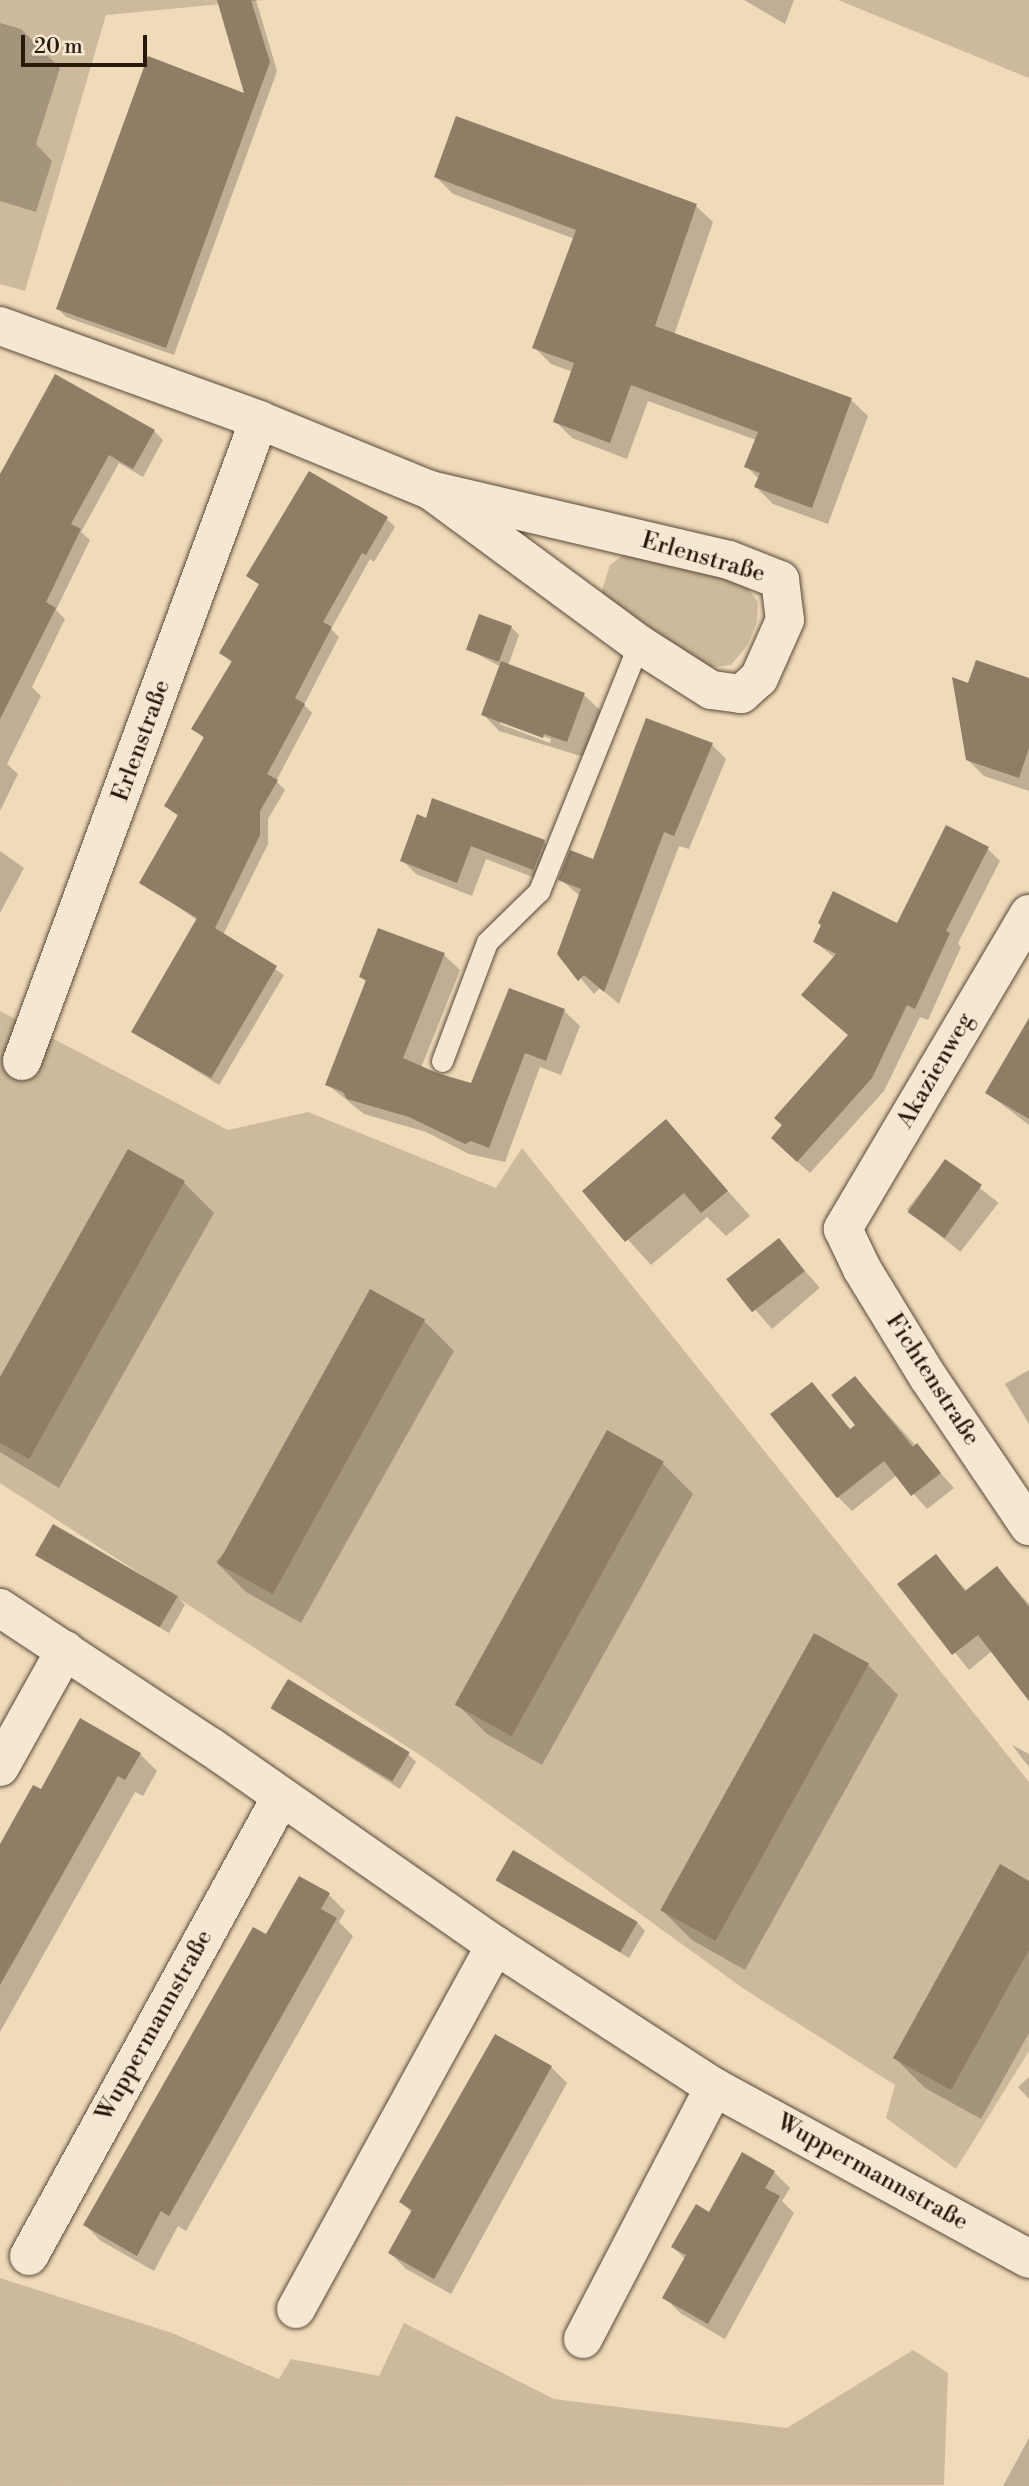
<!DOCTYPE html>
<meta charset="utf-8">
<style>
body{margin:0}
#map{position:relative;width:1029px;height:2486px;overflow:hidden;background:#efdaba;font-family:"Libre Bodoni",serif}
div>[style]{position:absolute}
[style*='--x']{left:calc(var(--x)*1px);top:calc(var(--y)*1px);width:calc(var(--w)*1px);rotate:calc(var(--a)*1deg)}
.green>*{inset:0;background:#cdb99c}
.shadow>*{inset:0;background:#0003;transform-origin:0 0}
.building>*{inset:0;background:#8f7d66;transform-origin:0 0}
.roads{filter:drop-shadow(0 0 2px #5a4937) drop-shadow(0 0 2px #5a4937)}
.lane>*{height:21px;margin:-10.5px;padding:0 10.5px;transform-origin:10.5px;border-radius:10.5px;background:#f5e7d2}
.street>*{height:38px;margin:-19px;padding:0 19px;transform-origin:19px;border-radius:19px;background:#f5e7d2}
span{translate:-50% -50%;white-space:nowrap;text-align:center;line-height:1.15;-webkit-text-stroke:7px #f5e7d2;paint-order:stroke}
.street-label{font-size:24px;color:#28190b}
.scale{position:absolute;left:21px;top:35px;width:126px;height:32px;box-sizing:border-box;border:4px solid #28190b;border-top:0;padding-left:9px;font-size:21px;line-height:24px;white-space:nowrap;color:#28190b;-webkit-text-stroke:5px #f5e7d2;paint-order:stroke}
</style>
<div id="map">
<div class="green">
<i style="clip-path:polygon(0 0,265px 0,106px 15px,25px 291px,0 284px)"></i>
<i style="clip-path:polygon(838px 0,1029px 0,1029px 78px)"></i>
<i style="clip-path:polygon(642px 547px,747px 587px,758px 602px,757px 622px,747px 646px,731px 665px,707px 668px,601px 593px,610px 565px,633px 548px)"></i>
<i style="clip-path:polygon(0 1011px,228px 1130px,308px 1112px,496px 1188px,522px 1148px,1029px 1782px,1029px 2051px,956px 2169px,886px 2118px,895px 2085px,744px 1989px,426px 1759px,0 1483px)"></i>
<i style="clip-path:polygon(0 2278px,172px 2333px,279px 2379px,291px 2359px,379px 2376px,404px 2323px,554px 2399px,787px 2428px,913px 2350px,948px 2373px,944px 2485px,0 2486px)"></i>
</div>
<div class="shadow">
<i style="clip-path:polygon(219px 0,256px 0,277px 71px,174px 355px,66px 317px,58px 309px,247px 96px)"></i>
<i style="clip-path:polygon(744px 0,794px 0,785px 24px)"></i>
<i style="clip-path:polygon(0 23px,21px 29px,60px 68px,36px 144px,52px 161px,36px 212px,0 201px)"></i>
<i style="clip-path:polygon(436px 177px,696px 206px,713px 222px,674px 335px,851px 400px,868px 416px,828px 524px,773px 504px,756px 487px,759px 479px,747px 467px,756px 440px,648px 401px,627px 459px,572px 438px,555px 421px,573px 372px,551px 364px,535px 348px,575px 239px,453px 194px)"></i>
<i style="clip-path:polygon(154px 431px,163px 440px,143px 477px,119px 463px,81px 532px,90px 540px,56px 610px,65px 619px,32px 687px,41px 696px,7px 764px,18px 774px,0 811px,0 478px)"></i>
<i style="clip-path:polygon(387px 519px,395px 527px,374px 562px,370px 559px,331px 629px,339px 637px,304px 705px,312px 713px,276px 781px,285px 790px,268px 819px,268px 844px,223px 935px,284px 975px,219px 1085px,133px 1031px,197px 920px,141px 882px,179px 817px,166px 806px,205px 739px,194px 729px,232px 663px,221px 653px,260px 586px,249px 576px)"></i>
<i style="clip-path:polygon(evenodd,511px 627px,519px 635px,508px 666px,584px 695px,601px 711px,584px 757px,499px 731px,483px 714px,501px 667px,468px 649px,511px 627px,500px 720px,551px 739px,550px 743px,500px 724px,500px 720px)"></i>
<i style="clip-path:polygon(1029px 680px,1029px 791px,984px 776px,967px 759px,969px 685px)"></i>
<i style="clip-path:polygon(712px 745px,726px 759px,689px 849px,679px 846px,619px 1004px,600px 988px,594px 994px,559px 953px,580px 896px,560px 879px,594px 861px)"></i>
<i style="clip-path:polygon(433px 800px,544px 842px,559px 856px,548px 883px,486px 859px,472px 896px,416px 874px,402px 860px,427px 820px)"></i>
<i style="clip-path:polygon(987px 848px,1000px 861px,958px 943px,961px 947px,928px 1020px,920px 1017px,884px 1091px,810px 1173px,785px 1151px,849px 1036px,835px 958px,815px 942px,898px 925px)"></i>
<i style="clip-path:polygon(0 851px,24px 868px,0 913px)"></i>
<i style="clip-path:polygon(444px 955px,460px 970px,421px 1068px,472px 1086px,564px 1011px,580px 1026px,561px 1075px,540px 1067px,505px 1162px,469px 1154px,426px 1132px,364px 1114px,328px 1085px,367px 983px,361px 977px)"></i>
<i style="clip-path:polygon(1029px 1049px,1029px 1125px,987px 1093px)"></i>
<i style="clip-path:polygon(666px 1121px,750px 1216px,726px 1236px,707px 1217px,651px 1265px,584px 1191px)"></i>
<i style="clip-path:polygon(128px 1151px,184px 1183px,214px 1213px,59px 1488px,0 1452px,0 1380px)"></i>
<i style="left:945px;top:1161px;width:68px;height:62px;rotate:38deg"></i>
<i style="left:779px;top:1241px;width:62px;height:63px;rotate:49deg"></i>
<i style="clip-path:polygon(424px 1321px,454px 1351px,301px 1623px,246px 1592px,216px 1562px)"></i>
<i style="clip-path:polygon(1029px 1370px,1029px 1424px,1005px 1384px)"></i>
<i style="clip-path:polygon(855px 1378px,954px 1488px,927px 1509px,897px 1475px,852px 1511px,838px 1497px,811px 1384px,851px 1430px,857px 1425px)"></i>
<i style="clip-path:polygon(608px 1432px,663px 1464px,693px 1494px,542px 1765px,487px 1734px,457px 1704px)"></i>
<i style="clip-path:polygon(37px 1554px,177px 1597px,185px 1605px,169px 1633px)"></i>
<i style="clip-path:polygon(936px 1557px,967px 1591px,997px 1568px,1029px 1604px,1029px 1698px,992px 1651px,969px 1670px,900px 1585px)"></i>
<i style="clip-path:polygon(868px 1665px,898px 1695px,745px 1970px,692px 1940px,662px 1910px)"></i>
<i style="clip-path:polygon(272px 1708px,408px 1754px,416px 1762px,400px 1789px)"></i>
<i style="clip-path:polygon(1012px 1745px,1029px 1754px,1029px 1767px)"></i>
<i style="clip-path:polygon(140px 1754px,157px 1771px,143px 1796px,135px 1792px,0 2032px,0 1847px,42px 1791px)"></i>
<i style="clip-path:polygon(498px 1880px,637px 1922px,645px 1931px,629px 1958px)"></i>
<i style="clip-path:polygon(1029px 1883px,1029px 2033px,981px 2119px,925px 2088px,895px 2058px)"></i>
<i style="clip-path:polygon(329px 1895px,345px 1911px,339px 1922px,353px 1936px,186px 2231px,178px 2226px,154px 2271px,101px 2241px,85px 2225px,266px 1937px)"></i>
<i style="clip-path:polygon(551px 2067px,567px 2083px,451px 2294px,406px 2269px,390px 2253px,412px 2213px,401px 2202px)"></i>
<i style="clip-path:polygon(1029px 2077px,1029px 2099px,1018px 2087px)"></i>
<i style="clip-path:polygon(774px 2172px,790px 2188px,782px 2201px,794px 2213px,725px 2339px,680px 2313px,664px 2297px,685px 2259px,673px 2247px)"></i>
<i style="clip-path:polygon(1029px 2438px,1029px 2486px,1003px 2486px)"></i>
</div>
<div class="building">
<i style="clip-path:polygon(217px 0,251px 0,270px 62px,166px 348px,56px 309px,148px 56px,244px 93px)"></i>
<i style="clip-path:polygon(456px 116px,697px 204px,655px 326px,852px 398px,812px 508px,754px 487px,760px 473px,744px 467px,758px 432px,631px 385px,610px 443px,553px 422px,574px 363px,532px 348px,576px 230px,434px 177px)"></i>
<i style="clip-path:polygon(55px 374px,155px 430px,133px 469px,109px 455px,71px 524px,81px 529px,46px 602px,56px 608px,0 719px,0 474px)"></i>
<i style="clip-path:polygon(309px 471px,388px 517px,366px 555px,362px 553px,323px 622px,332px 627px,295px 698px,305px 704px,267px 774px,278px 780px,260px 811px,260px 835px,215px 928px,277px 966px,211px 1078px,131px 1032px,197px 918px,139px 883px,178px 815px,164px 806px,204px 737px,191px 729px,232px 661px,219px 653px,259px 584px,246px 576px)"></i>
<i style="left:479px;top:614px;width:35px;height:38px;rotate:20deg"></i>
<i style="clip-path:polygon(976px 660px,1029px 678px,1029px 748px,1019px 778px,966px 760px,952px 677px,968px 683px)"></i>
<i style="clip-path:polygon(501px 661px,585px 693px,567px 742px,544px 734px,543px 738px,481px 715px)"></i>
<i style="clip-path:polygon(646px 718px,713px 743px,674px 836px,664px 832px,604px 992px,584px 975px,578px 981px,557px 954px,581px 889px,558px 880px,570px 850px,593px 859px)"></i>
<i style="clip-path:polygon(432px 798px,545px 840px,533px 870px,471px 846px,457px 883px,400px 861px,417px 814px,426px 818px)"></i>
<i style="clip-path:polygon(946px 825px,989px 847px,946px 931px,950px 933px,915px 1009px,907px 1005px,872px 1078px,797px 1162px,771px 1138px,782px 1125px,774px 1118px,848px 1035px,801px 995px,836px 954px,813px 942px,821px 925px,818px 923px,833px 891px,897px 923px)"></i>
<i style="clip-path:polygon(378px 928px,445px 953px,403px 1058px,437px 1073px,471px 1083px,509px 988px,565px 1009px,546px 1061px,525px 1053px,489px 1148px,471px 1141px,465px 1144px,409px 1117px,347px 1099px,343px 1092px,325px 1085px,366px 980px,359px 977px)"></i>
<i style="clip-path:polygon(1029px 1018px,1029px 1119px,985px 1093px)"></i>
<i style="clip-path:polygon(666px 1119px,728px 1191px,701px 1213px,684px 1193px,625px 1242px,582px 1191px)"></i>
<i style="clip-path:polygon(128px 1149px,185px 1181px,29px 1459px,0 1443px,0 1377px)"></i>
<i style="left:945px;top:1159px;width:45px;height:65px;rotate:35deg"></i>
<i style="left:779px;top:1238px;width:42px;height:67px;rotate:52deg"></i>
<i style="left:370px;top:1289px;width:63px;height:314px;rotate:29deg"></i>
<i style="clip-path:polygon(855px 1376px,913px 1447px,917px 1443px,941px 1473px,911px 1496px,884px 1461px,837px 1498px,770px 1414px,812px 1382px,850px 1429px,855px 1425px,831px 1395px)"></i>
<i style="left:607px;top:1430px;width:65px;height:314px;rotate:29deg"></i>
<i style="left:53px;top:1524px;width:144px;height:36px;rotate:30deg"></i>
<i style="clip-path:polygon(936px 1554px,965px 1591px,997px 1566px,1029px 1607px,1029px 1701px,978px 1635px,952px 1655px,897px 1584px)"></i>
<i style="left:814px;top:1633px;width:63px;height:317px;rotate:29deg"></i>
<i style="left:288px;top:1679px;width:142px;height:34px;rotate:31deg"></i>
<i style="clip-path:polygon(80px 1718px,141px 1753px,125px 1780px,118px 1776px,0 1985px,0 1844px,33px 1785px,41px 1789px)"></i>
<i style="left:513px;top:1850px;width:144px;height:35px;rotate:30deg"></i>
<i style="clip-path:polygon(1000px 1864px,1029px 1881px,1029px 1950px,951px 2090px,893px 2058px)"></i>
<i style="clip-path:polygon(299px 1876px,330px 1893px,321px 1909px,337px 1918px,169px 2216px,161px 2211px,137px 2256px,83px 2225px,253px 1927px,266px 1934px)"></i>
<i style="clip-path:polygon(495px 2034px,552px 2066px,434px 2279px,388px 2253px,412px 2210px,399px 2202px)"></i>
<i style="clip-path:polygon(742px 2152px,775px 2171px,765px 2188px,780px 2196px,708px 2324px,662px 2298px,686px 2255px,671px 2247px,696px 2204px,709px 2212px)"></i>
</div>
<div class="roads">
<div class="lane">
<i style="--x:442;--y:1061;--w:127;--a:-69.3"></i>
<i style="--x:487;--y:942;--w:73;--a:-44.4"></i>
<i style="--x:539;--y:891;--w:266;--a:-68"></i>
</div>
<div class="street">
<i style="--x:0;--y:326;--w:276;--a:19.9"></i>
<i style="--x:259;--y:420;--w:185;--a:22.3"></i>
<i style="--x:430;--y:490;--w:307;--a:13.2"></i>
<i style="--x:729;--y:560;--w:55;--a:21.4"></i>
<i style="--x:780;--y:580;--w:40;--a:82.9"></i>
<i style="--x:785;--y:620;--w:64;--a:114.1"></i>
<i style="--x:759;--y:678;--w:24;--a:138"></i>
<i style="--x:741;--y:694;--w:30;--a:-172"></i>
<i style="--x:711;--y:690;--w:85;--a:-147.4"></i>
<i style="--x:639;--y:644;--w:260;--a:-143.6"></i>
<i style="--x:1029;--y:914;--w:366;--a:120.6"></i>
<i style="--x:843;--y:1229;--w:44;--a:64.6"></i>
<i style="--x:862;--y:1269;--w:127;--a:58.6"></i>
<i style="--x:928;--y:1377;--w:180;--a:55.9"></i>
<i style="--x:22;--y:1061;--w:683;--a:-69.71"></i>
<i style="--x:0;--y:1608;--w:253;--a:33.4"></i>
<i style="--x:211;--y:1747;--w:346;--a:34.9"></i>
<i style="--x:495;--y:1945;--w:261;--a:33"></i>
<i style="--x:714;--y:2087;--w:359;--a:28.6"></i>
<i style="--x:0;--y:1767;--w:134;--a:-60.9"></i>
<i style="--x:29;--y:2256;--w:524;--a:-61.23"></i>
<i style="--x:296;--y:2309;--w:415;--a:-61.3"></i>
<i style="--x:583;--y:2339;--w:284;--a:-62.5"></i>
</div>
</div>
<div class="street-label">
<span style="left:703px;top:558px;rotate:16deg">Erlenstraße</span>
<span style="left:142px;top:741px;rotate:-70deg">Erlenstraße</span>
<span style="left:936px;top:1071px;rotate:-60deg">Akazienweg</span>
<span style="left:932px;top:1380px;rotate:57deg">Fichtenstraße</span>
<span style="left:155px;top:2026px;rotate:-61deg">Wuppermannstraße</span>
<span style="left:872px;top:2173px;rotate:29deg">Wuppermannstraße</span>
</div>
<div class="scale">20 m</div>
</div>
